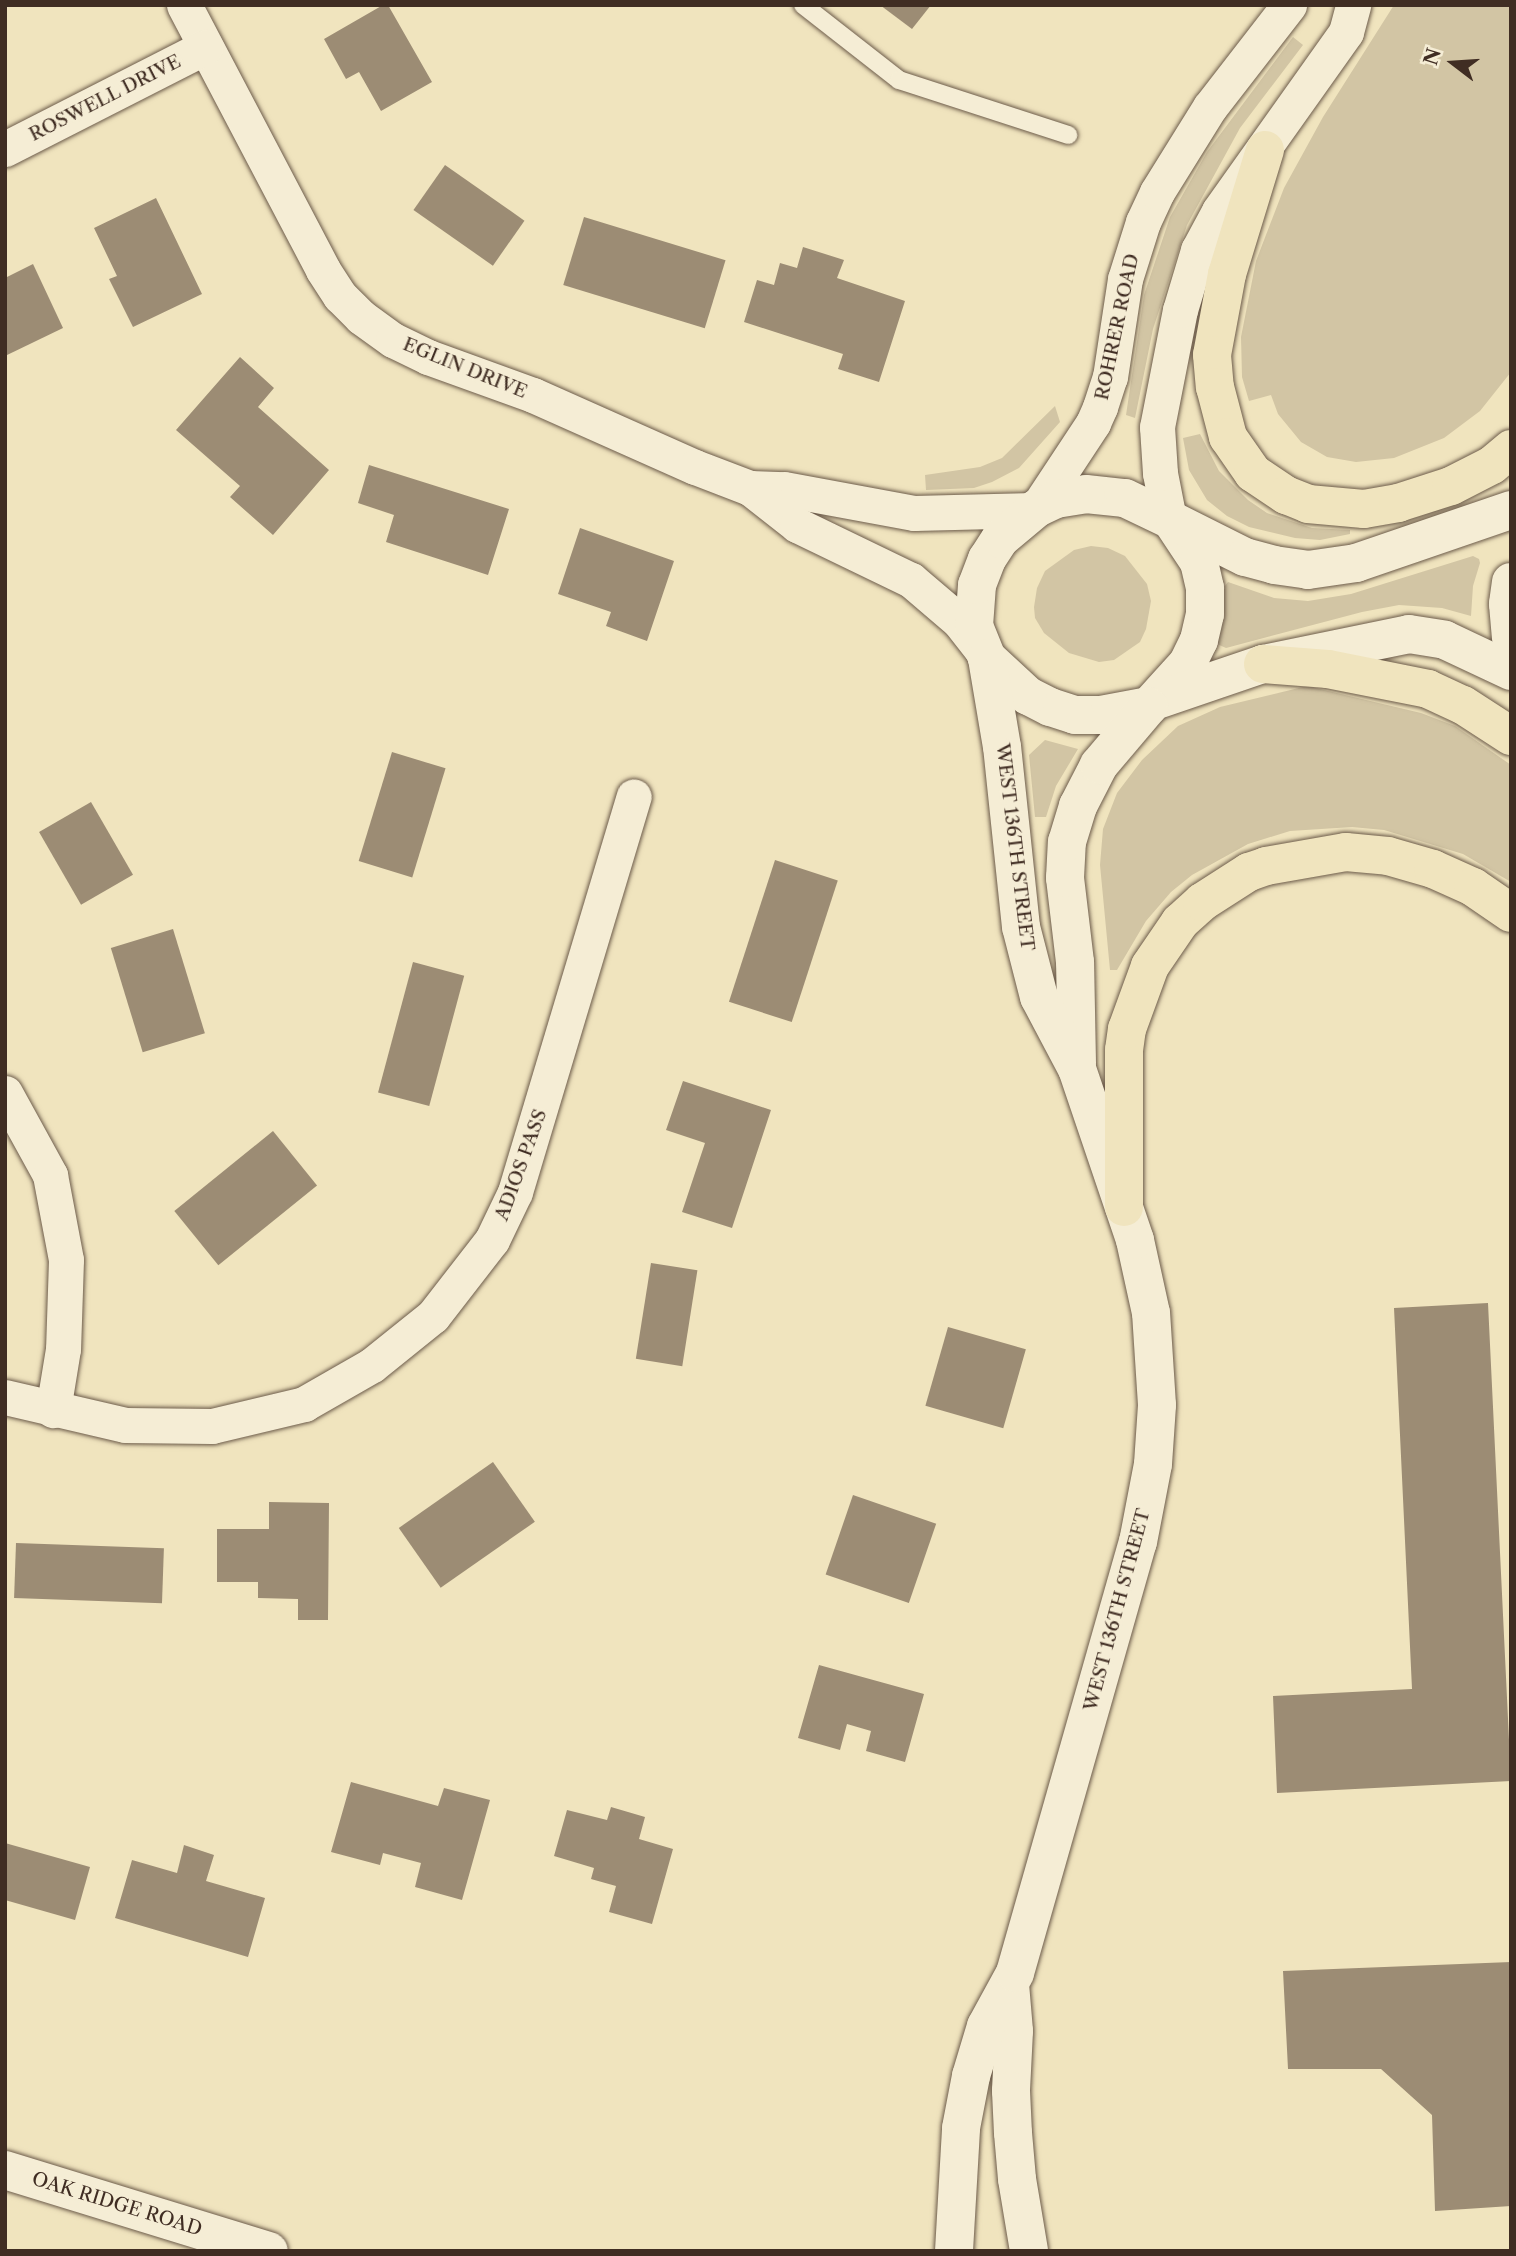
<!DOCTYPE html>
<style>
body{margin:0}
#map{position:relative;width:1516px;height:2256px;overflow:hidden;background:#f0e4be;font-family:"Libre Caslon Text",serif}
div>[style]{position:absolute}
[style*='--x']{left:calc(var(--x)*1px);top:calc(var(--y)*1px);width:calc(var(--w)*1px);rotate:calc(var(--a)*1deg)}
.green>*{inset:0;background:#d2c5a4}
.building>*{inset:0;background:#9c8c74;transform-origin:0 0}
.roads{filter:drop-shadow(0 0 2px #6c5b4a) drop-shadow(0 0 2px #6c5b4a)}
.lane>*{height:18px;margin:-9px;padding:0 9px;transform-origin:9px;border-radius:9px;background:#f5edd5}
.street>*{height:35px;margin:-17.5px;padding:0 17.5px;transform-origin:17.5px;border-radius:17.5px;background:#f5edd5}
.secondary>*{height:38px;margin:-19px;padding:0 19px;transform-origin:19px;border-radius:19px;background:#f5edd5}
.highway>*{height:38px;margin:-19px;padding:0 19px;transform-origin:19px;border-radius:19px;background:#f0e4be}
span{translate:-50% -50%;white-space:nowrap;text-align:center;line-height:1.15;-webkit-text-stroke:6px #f5edd5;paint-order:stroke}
.street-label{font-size:19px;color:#402d23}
.frame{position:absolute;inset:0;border:7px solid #402d23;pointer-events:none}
.north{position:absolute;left:1418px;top:28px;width:70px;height:70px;-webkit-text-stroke:5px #f5edd5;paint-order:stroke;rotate:287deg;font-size:19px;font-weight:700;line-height:28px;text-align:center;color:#402d23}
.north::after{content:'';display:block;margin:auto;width:24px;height:32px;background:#402d23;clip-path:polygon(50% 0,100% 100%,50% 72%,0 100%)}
</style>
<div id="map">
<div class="green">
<i style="clip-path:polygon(1394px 5px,1511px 5px,1511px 372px,1480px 411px,1444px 438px,1394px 458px,1356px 462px,1327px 457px,1301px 442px,1278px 414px,1271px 395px,1249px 401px,1242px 377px,1241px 337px,1256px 261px,1284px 188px,1323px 117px)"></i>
<i style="clip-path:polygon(1293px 37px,1303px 45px,1240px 128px,1187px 225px,1153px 329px,1135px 418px,1126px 415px,1144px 295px,1170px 217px,1207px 152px)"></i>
<i style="clip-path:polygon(1055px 406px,1060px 422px,1019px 468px,992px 482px,974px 488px,926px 490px,925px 475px,980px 467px,1002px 458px)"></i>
<i style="clip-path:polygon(1200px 434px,1219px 471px,1248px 500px,1267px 513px,1312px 528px,1350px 530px,1350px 534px,1320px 540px,1295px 538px,1249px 527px,1227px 516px,1207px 500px,1189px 470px,1183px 438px)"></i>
<i style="clip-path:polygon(1091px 546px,1108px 548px,1125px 556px,1147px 584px,1151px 601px,1146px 629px,1140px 642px,1114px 660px,1099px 662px,1069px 653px,1044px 633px,1035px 618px,1034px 607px,1037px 588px,1045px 571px,1074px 550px)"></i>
<i style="clip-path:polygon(1473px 556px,1479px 559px,1480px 563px,1473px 586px,1471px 616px,1442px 608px,1399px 605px,1362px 612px,1226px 648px,1217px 644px,1224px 615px,1224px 587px,1228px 582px,1274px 598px,1308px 601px,1351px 594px)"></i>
<i style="clip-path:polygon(1307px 686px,1421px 713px,1455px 726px,1511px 765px,1511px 882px,1463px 854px,1384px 830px,1352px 827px,1290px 831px,1248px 844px,1192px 875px,1171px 892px,1146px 921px,1117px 970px,1110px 970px,1100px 865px,1103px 829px,1117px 793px,1142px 760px,1178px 726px,1220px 707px)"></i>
<i style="clip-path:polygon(1045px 740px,1078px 749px,1056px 786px,1046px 817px,1035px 817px,1029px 755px)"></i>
</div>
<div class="building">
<i style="clip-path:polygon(383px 5px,388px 5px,432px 82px,381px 111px,359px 72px,346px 79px,324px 39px)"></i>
<i style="clip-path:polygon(880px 5px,931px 5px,912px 29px)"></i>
<i style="left:445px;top:165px;width:97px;height:55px;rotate:35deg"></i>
<i style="clip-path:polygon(156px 198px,202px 294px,133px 327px,109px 279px,117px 276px,94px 228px)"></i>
<i style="left:584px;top:217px;width:148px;height:71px;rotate:17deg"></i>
<i style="clip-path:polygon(803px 247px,844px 260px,837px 278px,905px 301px,879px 382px,838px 369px,843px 354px,744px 322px,757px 280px,774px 285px,780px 263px,797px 268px)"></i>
<i style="clip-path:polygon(33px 264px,63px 328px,5px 356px,5px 278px)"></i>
<i style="clip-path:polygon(240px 357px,274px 388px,258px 407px,329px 470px,273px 535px,230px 497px,240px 486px,176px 430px)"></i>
<i style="clip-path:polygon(369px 465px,509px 509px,488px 575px,386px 542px,394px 515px,358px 503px)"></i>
<i style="clip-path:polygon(580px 528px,674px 561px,647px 641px,606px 626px,611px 612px,558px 594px)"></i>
<i style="left:392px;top:752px;width:56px;height:114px;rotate:17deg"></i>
<i style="left:91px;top:802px;width:84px;height:60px;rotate:60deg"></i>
<i style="left:775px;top:860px;width:66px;height:149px;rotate:18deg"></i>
<i style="left:173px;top:929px;width:109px;height:65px;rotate:73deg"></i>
<i style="left:413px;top:962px;width:53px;height:135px;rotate:15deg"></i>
<i style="clip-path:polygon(683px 1081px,771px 1110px,732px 1228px,682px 1212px,705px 1143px,666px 1130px)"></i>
<i style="left:273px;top:1131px;width:70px;height:127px;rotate:51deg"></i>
<i style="left:651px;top:1263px;width:47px;height:97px;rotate:9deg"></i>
<i style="clip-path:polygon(1488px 1303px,1511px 1781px,1277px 1793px,1273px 1696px,1412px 1689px,1394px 1308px)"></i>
<i style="left:948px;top:1327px;width:81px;height:82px;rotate:16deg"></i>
<i style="left:493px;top:1462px;width:73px;height:115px;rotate:55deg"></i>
<i style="left:853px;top:1495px;width:88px;height:84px;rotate:19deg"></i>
<i style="clip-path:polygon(269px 1502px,329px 1503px,328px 1620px,298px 1620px,298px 1599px,258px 1598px,258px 1582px,217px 1582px,217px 1529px,269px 1529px)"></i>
<i style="left:16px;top:1543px;width:148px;height:55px;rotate:2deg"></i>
<i style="clip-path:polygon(819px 1665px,924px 1694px,905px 1762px,866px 1751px,871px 1731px,847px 1724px,840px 1750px,798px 1738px)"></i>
<i style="clip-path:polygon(351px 1782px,438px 1806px,444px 1788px,490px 1800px,462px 1900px,415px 1887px,421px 1863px,383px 1853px,380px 1865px,331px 1852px)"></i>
<i style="clip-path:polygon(611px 1807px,645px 1817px,639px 1839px,673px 1849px,652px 1924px,609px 1912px,616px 1886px,591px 1879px,594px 1868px,554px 1856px,567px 1810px,607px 1820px)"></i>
<i style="clip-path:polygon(5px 1843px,90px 1867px,75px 1920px,5px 1900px)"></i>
<i style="clip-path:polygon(184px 1845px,214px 1855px,206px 1881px,265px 1898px,248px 1957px,115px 1918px,132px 1860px,177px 1873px)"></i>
<i style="clip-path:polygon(1511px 1962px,1511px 2206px,1435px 2211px,1432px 2115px,1381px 2069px,1288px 2069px,1283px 1971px)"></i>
</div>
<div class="roads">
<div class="lane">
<i style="--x:803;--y:5;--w:122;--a:38"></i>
<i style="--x:899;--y:80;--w:178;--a:18"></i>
</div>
<div class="street">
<i style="--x:184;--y:5;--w:299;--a:62.3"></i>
<i style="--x:323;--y:270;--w:31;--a:57"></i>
<i style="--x:340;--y:296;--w:30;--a:45"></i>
<i style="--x:361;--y:317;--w:39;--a:36"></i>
<i style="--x:393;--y:340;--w:39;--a:26"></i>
<i style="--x:428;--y:357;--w:112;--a:19.9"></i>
<i style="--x:533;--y:395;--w:177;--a:24"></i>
<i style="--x:695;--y:467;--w:59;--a:20.9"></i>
<i style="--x:750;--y:488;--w:34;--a:2"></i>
<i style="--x:784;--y:489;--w:132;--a:10.5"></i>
<i style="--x:914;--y:513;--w:120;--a:-1.4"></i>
<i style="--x:5;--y:149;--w:225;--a:-27"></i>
<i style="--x:750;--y:488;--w:60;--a:38.2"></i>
<i style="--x:797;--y:525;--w:127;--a:25.8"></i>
<i style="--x:911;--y:580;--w:63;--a:40.5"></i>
<i style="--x:959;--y:621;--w:41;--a:52"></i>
<i style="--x:1037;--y:508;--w:102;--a:-56.6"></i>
<i style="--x:1093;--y:423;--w:17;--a:-66"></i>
<i style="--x:1100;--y:407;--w:32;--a:-72"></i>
<i style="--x:1110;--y:377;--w:99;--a:-81.3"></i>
<i style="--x:1125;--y:279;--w:60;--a:-72.5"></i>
<i style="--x:1143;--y:222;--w:33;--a:-65"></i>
<i style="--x:1157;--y:192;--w:100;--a:-58.1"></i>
<i style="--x:1210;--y:107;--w:129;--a:-52.2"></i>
<i style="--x:1169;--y:519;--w:47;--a:-101.1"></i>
<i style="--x:1160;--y:473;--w:46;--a:-93.7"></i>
<i style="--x:1157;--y:427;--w:119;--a:-78.9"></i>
<i style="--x:1180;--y:310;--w:63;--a:-73.3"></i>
<i style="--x:1198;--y:250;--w:44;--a:-61.7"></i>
<i style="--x:1219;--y:211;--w:219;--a:-54.6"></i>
<i style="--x:1346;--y:32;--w:28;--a:-75"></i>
<i style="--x:5;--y:1093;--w:94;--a:61.2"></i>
<i style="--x:50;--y:1175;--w:86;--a:79.3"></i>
<i style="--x:66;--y:1260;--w:89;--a:91.9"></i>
<i style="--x:63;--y:1349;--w:62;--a:99.3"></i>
<i style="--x:5;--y:1397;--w:123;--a:13.1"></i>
<i style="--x:125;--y:1425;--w:87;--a:0.7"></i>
<i style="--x:212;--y:1426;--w:95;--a:-13.4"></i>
<i style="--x:304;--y:1404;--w:78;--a:-29.8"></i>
<i style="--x:372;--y:1365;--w:78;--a:-38.8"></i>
<i style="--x:433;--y:1316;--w:96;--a:-52.2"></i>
<i style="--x:492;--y:1240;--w:53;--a:-64.4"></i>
<i style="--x:515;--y:1192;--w:413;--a:-73.3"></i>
</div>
<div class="secondary">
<i style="--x:1086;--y:494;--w:39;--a:6"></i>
<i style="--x:1125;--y:498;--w:51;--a:25.6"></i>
<i style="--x:1171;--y:520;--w:50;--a:56.3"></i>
<i style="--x:1199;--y:562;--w:27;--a:77"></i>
<i style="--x:1205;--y:588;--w:26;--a:90"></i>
<i style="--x:1205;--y:614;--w:27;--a:103"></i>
<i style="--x:1199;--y:640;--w:25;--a:116"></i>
<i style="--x:1188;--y:663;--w:58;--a:132.2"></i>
<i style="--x:1149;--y:706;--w:49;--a:169.4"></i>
<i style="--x:1101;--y:715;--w:26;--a:180"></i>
<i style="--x:1075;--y:715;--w:26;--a:-162"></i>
<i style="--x:1050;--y:707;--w:25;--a:-153"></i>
<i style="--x:1028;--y:696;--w:56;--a:-137.2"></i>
<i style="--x:987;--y:658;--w:35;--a:-112"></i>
<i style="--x:974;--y:626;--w:41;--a:-85.8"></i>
<i style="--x:977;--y:585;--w:28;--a:-69"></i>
<i style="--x:987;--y:559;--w:24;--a:-57"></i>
<i style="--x:1000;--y:539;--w:48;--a:-40"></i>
<i style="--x:1037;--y:508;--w:21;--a:-25"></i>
<i style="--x:1056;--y:499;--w:30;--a:-9"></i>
<i style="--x:1175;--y:522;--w:78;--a:26.6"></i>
<i style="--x:1245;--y:557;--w:30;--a:15"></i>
<i style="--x:1274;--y:565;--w:34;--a:8"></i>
<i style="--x:1308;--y:570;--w:49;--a:-8.3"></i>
<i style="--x:1356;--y:563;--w:164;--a:-18.9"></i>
<i style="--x:1511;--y:582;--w:22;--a:98"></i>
<i style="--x:1508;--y:604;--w:34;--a:85"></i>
<i style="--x:1160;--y:699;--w:109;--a:-18.8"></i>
<i style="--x:1263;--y:664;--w:149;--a:-11.6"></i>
<i style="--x:1409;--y:634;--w:36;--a:9"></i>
<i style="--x:1445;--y:640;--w:73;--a:25.2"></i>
<i style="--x:1077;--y:1063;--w:101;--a:-91.1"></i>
<i style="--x:1075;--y:962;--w:85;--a:-96.8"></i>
<i style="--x:1065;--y:878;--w:36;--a:-87"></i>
<i style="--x:1067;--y:842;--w:38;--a:-73"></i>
<i style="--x:1078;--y:806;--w:46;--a:-62.9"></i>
<i style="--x:1099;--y:765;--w:77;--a:-49.7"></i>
<i style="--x:1010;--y:1984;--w:47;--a:85.1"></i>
<i style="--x:1014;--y:2031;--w:60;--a:92.9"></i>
<i style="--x:1011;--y:2091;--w:42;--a:87.3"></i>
<i style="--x:1013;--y:2133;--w:46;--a:85"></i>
<i style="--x:1017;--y:2179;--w:73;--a:80.5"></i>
<i style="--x:5;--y:2170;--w:276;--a:17.1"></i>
<i style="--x:954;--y:2251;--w:123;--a:-86.7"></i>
<i style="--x:961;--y:2128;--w:53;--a:-79.1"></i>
<i style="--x:971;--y:2076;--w:52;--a:-73.3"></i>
<i style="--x:986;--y:2026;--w:60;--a:-61.3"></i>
<i style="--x:1015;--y:1973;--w:448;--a:-74.1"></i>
<i style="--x:1138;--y:1542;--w:79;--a:-79.1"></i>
<i style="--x:1153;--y:1464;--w:59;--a:-86.1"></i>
<i style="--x:1157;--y:1405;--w:92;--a:-93.7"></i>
<i style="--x:1151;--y:1313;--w:75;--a:-102.4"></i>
<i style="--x:1135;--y:1240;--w:181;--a:-108.7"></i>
<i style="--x:1077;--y:1069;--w:81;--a:-117.8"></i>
<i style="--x:1039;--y:997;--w:72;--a:-104.4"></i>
<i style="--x:1021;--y:927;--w:181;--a:-96"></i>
<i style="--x:1002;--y:747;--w:90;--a:-99.6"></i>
</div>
<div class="highway">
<i style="--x:1265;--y:150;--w:130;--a:107"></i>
<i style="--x:1227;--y:274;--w:82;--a:100.5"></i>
<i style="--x:1212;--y:355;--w:32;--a:85"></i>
<i style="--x:1215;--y:387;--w:52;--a:75.4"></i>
<i style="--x:1228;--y:437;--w:44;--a:55.2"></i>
<i style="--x:1253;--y:473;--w:40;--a:34"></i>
<i style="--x:1286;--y:495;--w:24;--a:22"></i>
<i style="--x:1308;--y:504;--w:56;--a:5.1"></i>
<i style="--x:1364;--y:509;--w:35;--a:-10"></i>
<i style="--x:1398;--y:503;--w:56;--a:-17.8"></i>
<i style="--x:1451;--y:486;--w:46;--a:-27.1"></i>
<i style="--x:1492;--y:465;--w:25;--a:-40"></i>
<i style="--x:1263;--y:664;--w:65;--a:4.4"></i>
<i style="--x:1328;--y:669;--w:102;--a:11.3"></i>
<i style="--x:1428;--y:689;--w:38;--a:25"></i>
<i style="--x:1463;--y:705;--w:57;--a:32.9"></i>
<i style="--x:1124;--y:1207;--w:157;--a:-90"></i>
<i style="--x:1124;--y:1050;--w:21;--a:-82"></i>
<i style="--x:1127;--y:1029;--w:67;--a:-69.9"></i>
<i style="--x:1150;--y:966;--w:53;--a:-55.7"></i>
<i style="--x:1180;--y:922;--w:30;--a:-42"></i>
<i style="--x:1202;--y:902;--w:56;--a:-32.6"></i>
<i style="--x:1249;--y:872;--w:18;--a:-19"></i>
<i style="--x:1266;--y:866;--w:81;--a:-9.9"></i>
<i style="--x:1346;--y:852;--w:42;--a:5.4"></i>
<i style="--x:1388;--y:856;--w:47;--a:16.1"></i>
<i style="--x:1433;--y:869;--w:44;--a:24.2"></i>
<i style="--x:1473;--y:887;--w:46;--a:34.4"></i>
</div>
</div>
<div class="street-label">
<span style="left:105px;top:98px;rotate:-27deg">ROSWELL DRIVE</span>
<span style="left:1117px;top:327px;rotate:-78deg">ROHRER ROAD</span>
<span style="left:465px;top:368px;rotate:22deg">EGLIN DRIVE</span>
<span style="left:1015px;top:847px;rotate:83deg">WEST 136TH STREET</span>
<span style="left:521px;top:1165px;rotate:-70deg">ADIOS PASS</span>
<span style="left:1117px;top:1610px;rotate:-75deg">WEST 136TH STREET</span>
<span style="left:117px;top:2204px;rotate:17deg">OAK RIDGE ROAD</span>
</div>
<div class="frame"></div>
<div class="north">N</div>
</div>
